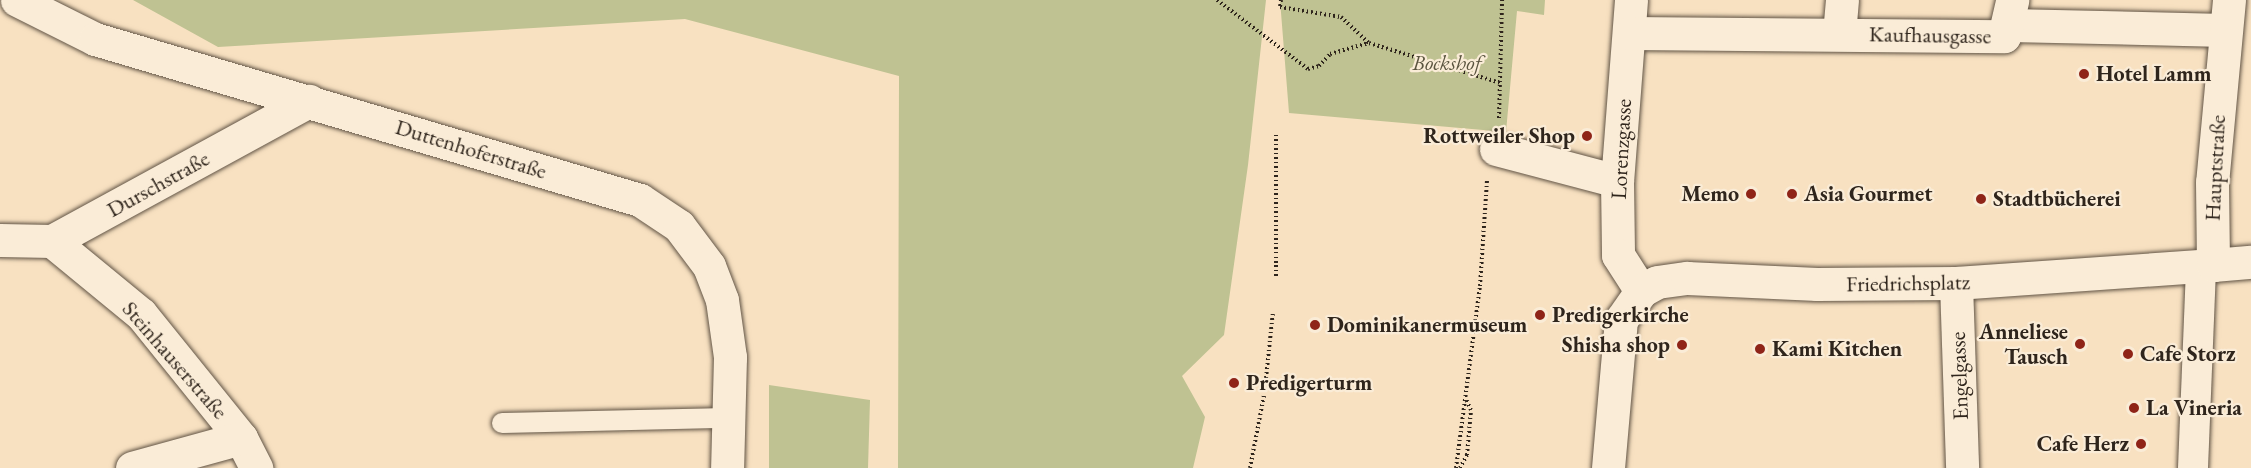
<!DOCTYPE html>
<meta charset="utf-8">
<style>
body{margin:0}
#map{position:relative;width:2251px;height:468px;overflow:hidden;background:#f8e1c1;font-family:"EB Garamond",serif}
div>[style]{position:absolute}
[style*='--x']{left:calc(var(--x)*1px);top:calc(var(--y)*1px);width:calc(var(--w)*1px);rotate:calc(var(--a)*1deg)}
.green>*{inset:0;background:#bfc292}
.path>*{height:4px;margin-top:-2px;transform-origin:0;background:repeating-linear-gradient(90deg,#2f251c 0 1.5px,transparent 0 4.5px)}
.roads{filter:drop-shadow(0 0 2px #615445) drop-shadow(0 0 2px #615445)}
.service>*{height:20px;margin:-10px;padding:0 10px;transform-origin:10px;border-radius:10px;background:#faecd7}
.pedestrian>*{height:30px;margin:-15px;padding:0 15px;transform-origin:15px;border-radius:15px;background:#faecd7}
.minor>*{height:33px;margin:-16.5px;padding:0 16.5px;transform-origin:16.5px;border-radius:16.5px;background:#faecd7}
.tertiary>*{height:33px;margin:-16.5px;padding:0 16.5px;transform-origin:16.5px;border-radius:16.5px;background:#faecd7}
.secondary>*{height:33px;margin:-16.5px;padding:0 16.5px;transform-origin:16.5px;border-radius:16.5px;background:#faecd7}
.dots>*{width:16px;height:16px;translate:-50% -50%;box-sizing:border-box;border:3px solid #faecd7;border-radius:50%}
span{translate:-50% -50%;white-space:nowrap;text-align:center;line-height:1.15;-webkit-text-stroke:4.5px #faecd7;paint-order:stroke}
.street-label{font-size:22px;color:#2f251c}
.park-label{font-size:22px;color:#5a543f;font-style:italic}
.poi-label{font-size:22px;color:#2f251c;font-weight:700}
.left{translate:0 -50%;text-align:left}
.right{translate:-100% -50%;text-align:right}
</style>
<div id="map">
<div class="green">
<i style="clip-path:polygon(133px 0,1266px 0,1248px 165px,1224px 335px,1182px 376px,1205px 417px,1193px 468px,898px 468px,899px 76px,685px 19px,218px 47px)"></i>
<i style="clip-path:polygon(1280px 0,1545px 0,1544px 15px,1517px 11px,1506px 132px,1289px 113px)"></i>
<i style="clip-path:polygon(769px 385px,870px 400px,868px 468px,769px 468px)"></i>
</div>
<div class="path">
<i style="--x:1217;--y:0;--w:114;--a:37.2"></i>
<i style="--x:1308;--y:69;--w:11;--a:-15"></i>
<i style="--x:1319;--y:66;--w:16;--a:-47"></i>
<i style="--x:1330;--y:54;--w:40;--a:-16"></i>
<i style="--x:1281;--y:0;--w:7;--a:98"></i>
<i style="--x:1280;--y:7;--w:62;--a:9.3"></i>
<i style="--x:1341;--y:17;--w:38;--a:43"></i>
<i style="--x:1369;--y:43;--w:138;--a:16.9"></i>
<i style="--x:1499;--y:118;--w:118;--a:-88.5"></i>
<i style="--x:1276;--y:276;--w:141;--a:-90"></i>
<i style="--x:1266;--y:378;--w:67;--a:-84"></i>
<i style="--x:1250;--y:468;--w:74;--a:-79.1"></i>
<i style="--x:1456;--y:468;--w:184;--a:-82.5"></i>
<i style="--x:1480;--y:286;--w:106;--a:-86.2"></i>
<i style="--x:1460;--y:468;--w:15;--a:-62"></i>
<i style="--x:1467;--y:455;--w:45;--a:-84.9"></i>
<i style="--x:1471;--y:410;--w:12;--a:-114"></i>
</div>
<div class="roads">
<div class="service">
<i style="--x:502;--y:423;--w:227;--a:-1.3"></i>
</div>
<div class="pedestrian">
<i style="--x:2193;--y:468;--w:203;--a:-87.7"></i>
</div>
<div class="minor">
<i style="--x:17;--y:0;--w:87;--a:26.6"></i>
<i style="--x:95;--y:39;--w:568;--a:16.46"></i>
<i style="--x:640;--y:200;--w:47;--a:33.7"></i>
<i style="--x:679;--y:226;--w:50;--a:53.1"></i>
<i style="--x:709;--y:266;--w:36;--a:69"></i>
<i style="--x:722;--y:300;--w:58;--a:82"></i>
<i style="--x:730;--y:357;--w:111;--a:91.5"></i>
<i style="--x:1631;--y:0;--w:182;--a:94.4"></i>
<i style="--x:1617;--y:181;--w:74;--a:89.2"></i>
<i style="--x:1618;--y:255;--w:43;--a:57.4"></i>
<i style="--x:2009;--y:25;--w:216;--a:1.3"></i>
<i style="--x:1629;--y:33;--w:375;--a:0.5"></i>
<i style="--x:2004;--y:36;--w:37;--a:-77"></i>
<i style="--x:1839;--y:34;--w:34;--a:-85"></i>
<i style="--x:1496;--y:149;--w:125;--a:14.8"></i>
<i style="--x:0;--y:240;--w:52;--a:1.1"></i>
<i style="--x:52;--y:241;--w:293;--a:-28.6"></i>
<i style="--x:52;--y:241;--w:115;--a:39.4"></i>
<i style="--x:141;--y:314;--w:159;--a:51.1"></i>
<i style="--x:241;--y:438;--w:34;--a:63"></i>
<i style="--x:1956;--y:283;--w:185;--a:88.1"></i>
<i style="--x:132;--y:468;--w:113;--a:-15.4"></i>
</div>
<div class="tertiary">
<i style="--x:1608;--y:468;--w:149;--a:-85"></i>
<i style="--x:1621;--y:320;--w:35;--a:-55"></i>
<i style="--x:1641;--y:291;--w:18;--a:-29"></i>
<i style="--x:1657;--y:282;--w:30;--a:-8"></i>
<i style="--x:1687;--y:278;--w:130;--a:2.6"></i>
<i style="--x:1817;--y:284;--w:139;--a:-0.4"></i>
<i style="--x:1956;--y:283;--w:258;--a:-4"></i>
</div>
<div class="secondary">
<i style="--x:2229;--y:0;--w:183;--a:95.3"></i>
<i style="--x:2212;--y:182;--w:83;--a:89.3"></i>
<i style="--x:2213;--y:265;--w:38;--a:-5"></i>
</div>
</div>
<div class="dots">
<i style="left:2084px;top:74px;background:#8f2418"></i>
<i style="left:1587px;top:136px;background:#8f2418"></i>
<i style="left:1751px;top:194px;background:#8f2418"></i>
<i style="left:1792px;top:194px;background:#8f2418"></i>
<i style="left:1981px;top:199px;background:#8f2418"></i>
<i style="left:1540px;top:315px;background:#8f2418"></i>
<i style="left:1315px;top:325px;background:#8f2418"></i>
<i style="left:2080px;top:344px;background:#8f2418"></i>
<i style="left:1682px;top:345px;background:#8f2418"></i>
<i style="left:1760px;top:349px;background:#8f2418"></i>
<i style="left:2128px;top:354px;background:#8f2418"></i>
<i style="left:1234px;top:383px;background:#8f2418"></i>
<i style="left:2134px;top:408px;background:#8f2418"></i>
<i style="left:2141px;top:444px;background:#8f2418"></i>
</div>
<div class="street-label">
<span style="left:1930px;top:35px;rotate:1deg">Kaufhausgasse</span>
<span style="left:471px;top:149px;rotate:17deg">Duttenhoferstraße</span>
<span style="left:1621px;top:149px;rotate:-87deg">Lorenzgasse</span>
<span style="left:2215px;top:168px;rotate:-87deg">Hauptstraße</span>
<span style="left:158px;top:184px;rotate:-29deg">Durschstraße</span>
<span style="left:1908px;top:283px;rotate:-1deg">Friedrichsplatz</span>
<span style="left:175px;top:360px;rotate:49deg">Steinhauserstraße</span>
<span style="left:1959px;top:376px;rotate:-92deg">Engelgasse</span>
</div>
<div class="park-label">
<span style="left:1447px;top:63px">Bockshof</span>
</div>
<div class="poi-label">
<span class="left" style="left:2096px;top:74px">Hotel Lamm</span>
<span class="right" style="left:1575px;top:136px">Rottweiler Shop</span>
<span class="right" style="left:1739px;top:194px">Memo</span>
<span class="left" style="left:1804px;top:194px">Asia Gourmet</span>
<span class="left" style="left:1993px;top:199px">Stadtbücherei</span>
<span class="left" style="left:1552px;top:315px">Predigerkirche</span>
<span class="left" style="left:1327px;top:325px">Dominikanermuseum</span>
<span class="right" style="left:2068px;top:344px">Anneliese<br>Tausch</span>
<span class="right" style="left:1670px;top:345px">Shisha shop</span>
<span class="left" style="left:1772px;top:349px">Kami Kitchen</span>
<span class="left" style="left:2140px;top:354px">Cafe Storz</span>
<span class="left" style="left:1246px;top:383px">Predigerturm</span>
<span class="left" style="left:2146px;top:408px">La Vineria</span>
<span class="right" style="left:2129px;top:444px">Cafe Herz</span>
</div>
</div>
